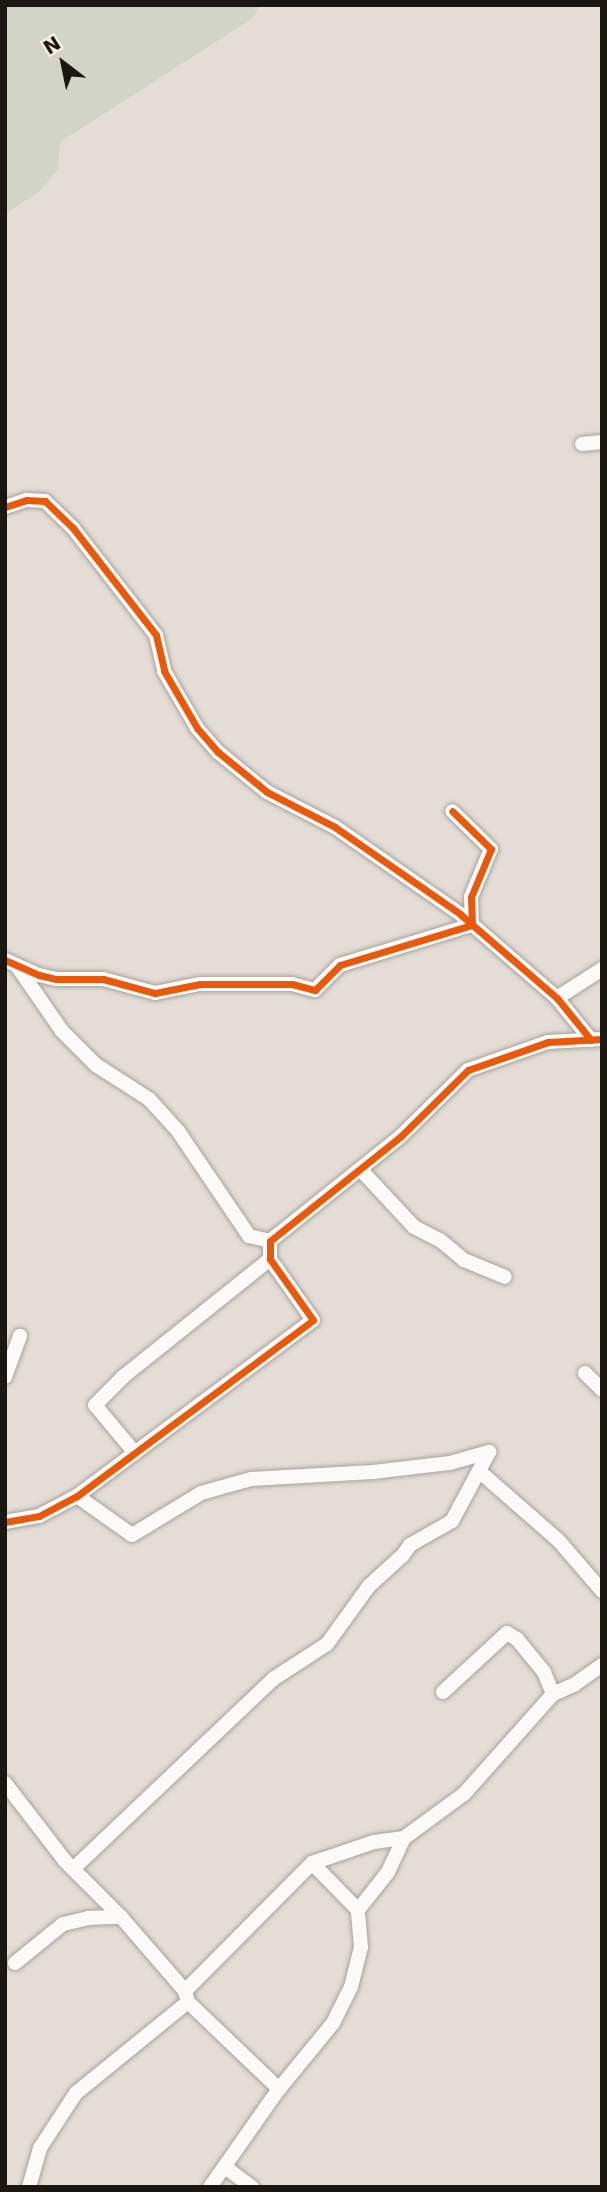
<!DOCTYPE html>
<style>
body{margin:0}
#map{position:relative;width:607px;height:2192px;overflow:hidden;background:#e3ddd6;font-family:"DejaVu Sans",sans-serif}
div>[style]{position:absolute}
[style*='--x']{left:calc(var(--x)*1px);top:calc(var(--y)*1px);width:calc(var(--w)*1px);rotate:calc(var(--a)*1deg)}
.green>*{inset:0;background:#d1d4c6}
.roads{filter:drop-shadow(0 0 2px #a7a29c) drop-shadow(0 0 2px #a7a29c)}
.street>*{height:14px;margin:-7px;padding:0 7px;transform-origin:7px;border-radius:7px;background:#fbfaf9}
.cycleway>*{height:7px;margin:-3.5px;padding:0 3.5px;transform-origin:3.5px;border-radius:3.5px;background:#e8590c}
span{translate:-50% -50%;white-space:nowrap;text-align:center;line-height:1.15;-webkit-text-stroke:6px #f7eadd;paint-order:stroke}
.frame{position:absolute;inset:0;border:7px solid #1a1611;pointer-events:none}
.north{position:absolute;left:28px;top:28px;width:70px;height:70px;-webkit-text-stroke:5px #f7eadd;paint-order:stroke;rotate:328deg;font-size:19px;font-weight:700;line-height:28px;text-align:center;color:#1a1611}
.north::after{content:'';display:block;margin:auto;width:24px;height:32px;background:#1a1611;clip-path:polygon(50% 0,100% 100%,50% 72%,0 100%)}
</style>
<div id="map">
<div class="green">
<i style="clip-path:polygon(5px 5px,260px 5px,253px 18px,60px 142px,58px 169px,40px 191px,5px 214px)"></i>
</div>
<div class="roads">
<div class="street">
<i style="--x:582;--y:444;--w:20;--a:-6"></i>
<i style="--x:5;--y:507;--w:23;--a:-18"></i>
<i style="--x:27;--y:500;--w:18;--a:3"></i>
<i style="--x:45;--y:501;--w:39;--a:44"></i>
<i style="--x:73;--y:528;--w:135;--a:52.2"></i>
<i style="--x:156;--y:635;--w:37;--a:77"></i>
<i style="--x:164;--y:671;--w:66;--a:59.9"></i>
<i style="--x:197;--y:728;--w:32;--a:49"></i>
<i style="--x:218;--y:752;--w:63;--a:39.2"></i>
<i style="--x:267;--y:792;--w:76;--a:27.2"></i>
<i style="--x:335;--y:827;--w:152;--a:34.8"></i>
<i style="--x:460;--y:914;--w:128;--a:40.9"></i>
<i style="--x:557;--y:998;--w:54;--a:51"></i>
<i style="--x:5;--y:960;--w:37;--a:24"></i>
<i style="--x:39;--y:975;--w:17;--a:13"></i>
<i style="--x:56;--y:979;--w:47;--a:0"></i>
<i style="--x:103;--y:979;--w:54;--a:15.1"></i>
<i style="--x:155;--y:993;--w:46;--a:-11.3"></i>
<i style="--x:200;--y:984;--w:92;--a:0"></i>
<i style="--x:292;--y:984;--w:24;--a:15"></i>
<i style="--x:315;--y:990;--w:35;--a:-45"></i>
<i style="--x:340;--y:965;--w:138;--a:-16.9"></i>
<i style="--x:472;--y:925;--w:28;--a:-92"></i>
<i style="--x:471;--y:897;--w:52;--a:-67.4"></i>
<i style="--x:491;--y:849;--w:54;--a:-135.7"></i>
<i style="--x:17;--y:966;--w:79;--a:55.3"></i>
<i style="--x:62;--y:1031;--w:48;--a:45"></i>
<i style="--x:96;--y:1065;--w:63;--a:32.7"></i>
<i style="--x:149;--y:1099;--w:43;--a:47.8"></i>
<i style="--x:178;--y:1131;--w:127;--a:55.9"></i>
<i style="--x:249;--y:1236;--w:22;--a:13"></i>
<i style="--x:557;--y:998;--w:54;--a:-32.8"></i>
<i style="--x:360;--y:1169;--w:79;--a:47"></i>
<i style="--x:414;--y:1227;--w:29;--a:27"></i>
<i style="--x:440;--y:1240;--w:31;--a:40"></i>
<i style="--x:464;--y:1260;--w:44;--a:22.5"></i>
<i style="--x:585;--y:1373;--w:24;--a:45"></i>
<i style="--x:5;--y:1377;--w:44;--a:-69.9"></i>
<i style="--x:135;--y:1453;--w:62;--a:-129.8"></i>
<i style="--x:95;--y:1405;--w:41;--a:-45"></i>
<i style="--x:124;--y:1376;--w:187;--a:-38.7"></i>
<i style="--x:479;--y:1471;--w:106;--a:41.2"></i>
<i style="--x:559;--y:1541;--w:66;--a:49.3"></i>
<i style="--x:77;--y:1496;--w:67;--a:35.3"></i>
<i style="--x:132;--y:1535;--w:81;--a:-31.3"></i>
<i style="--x:201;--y:1493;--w:52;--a:-15.6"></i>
<i style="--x:251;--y:1479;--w:122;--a:-3.3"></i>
<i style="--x:373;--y:1472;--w:78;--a:-6.7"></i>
<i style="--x:450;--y:1463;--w:41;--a:-15.8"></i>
<i style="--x:5;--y:1522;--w:35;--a:-10"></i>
<i style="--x:39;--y:1516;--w:43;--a:-27.8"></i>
<i style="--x:77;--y:1496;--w:294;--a:-36.7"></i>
<i style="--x:313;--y:1320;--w:75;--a:-125.2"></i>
<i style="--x:270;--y:1259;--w:18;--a:-90"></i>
<i style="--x:270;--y:1241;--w:168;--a:-38.7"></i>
<i style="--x:401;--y:1136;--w:94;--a:-44.6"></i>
<i style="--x:468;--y:1070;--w:85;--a:-19.3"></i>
<i style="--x:548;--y:1042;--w:54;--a:-3.2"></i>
<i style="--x:443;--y:1692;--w:87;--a:-42.7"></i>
<i style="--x:507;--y:1633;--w:12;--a:31"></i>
<i style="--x:517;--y:1639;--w:43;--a:50.7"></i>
<i style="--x:544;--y:1672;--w:24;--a:68"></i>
<i style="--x:5;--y:1783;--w:98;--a:52.4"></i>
<i style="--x:65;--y:1861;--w:79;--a:45"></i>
<i style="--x:121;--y:1917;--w:98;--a:49.1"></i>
<i style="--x:185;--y:1991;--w:11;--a:75"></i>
<i style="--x:188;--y:2002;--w:126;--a:43.7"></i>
<i style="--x:312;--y:1863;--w:66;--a:45.6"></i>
<i style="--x:73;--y:1869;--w:276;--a:-43.5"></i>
<i style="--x:273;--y:1679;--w:64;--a:-32.9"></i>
<i style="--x:327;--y:1644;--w:72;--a:-54.1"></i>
<i style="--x:369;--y:1586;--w:46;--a:-42.4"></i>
<i style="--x:403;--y:1555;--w:12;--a:-55"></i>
<i style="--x:410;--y:1545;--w:48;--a:-29.7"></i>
<i style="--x:452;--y:1521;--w:78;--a:-61.8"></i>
<i style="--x:15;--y:1963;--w:62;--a:-39.1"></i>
<i style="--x:63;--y:1924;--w:26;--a:-13"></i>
<i style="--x:88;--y:1918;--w:33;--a:-2"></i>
<i style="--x:185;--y:1991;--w:180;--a:-45.2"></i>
<i style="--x:312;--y:1863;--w:65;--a:-18.7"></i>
<i style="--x:374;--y:1842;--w:30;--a:-8"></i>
<i style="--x:404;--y:1838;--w:74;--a:-36.3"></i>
<i style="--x:464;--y:1794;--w:134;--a:-48.3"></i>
<i style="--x:553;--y:1694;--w:24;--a:-24"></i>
<i style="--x:575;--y:1684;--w:33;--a:-35"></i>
<i style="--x:225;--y:2167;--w:34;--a:37"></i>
<i style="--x:29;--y:2187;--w:41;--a:-74.2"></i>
<i style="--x:40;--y:2148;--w:66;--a:-56.8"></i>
<i style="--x:76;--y:2093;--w:144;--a:-39.1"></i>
<i style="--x:210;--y:2187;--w:120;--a:-54.9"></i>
<i style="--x:279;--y:2089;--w:85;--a:-50.7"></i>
<i style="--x:333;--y:2023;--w:40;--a:-63.4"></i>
<i style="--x:351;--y:1987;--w:41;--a:-76"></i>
<i style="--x:361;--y:1947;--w:37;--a:-95"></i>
<i style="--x:358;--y:1910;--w:48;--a:-51.7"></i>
<i style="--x:388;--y:1872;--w:38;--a:-65"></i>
</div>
</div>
<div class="cycleway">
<i style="--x:5;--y:507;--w:23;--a:-18"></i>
<i style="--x:27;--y:500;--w:18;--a:3"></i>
<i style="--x:45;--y:501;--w:39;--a:44"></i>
<i style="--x:73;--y:528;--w:135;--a:52.2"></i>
<i style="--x:156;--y:635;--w:37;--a:77"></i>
<i style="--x:164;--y:671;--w:66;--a:59.9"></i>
<i style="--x:197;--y:728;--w:32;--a:49"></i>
<i style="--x:218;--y:752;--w:63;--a:39.2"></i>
<i style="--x:267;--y:792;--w:76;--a:27.2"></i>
<i style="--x:335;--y:827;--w:152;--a:34.8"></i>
<i style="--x:460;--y:914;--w:128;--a:40.9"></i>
<i style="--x:557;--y:998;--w:54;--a:51"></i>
<i style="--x:5;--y:960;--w:37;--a:24"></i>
<i style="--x:39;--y:975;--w:17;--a:13"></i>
<i style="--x:56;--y:979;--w:47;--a:0"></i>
<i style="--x:103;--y:979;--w:54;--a:15.1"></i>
<i style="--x:155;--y:993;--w:46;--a:-11.3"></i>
<i style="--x:200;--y:984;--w:92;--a:0"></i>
<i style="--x:292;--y:984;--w:24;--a:15"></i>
<i style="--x:315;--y:990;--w:35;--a:-45"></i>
<i style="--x:340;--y:965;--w:138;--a:-16.9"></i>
<i style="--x:472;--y:925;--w:28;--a:-92"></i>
<i style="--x:471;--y:897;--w:52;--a:-67.4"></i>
<i style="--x:491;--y:849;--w:54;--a:-135.7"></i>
<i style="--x:5;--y:1522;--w:35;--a:-10"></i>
<i style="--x:39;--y:1516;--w:43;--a:-27.8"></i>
<i style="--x:77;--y:1496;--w:294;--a:-36.7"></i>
<i style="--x:313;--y:1320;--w:75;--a:-125.2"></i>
<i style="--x:270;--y:1259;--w:18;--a:-90"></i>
<i style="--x:270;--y:1241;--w:168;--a:-38.7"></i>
<i style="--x:401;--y:1136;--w:94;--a:-44.6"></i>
<i style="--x:468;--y:1070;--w:85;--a:-19.3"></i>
<i style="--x:548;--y:1042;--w:54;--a:-3.2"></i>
</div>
<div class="frame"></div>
<div class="north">N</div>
</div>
